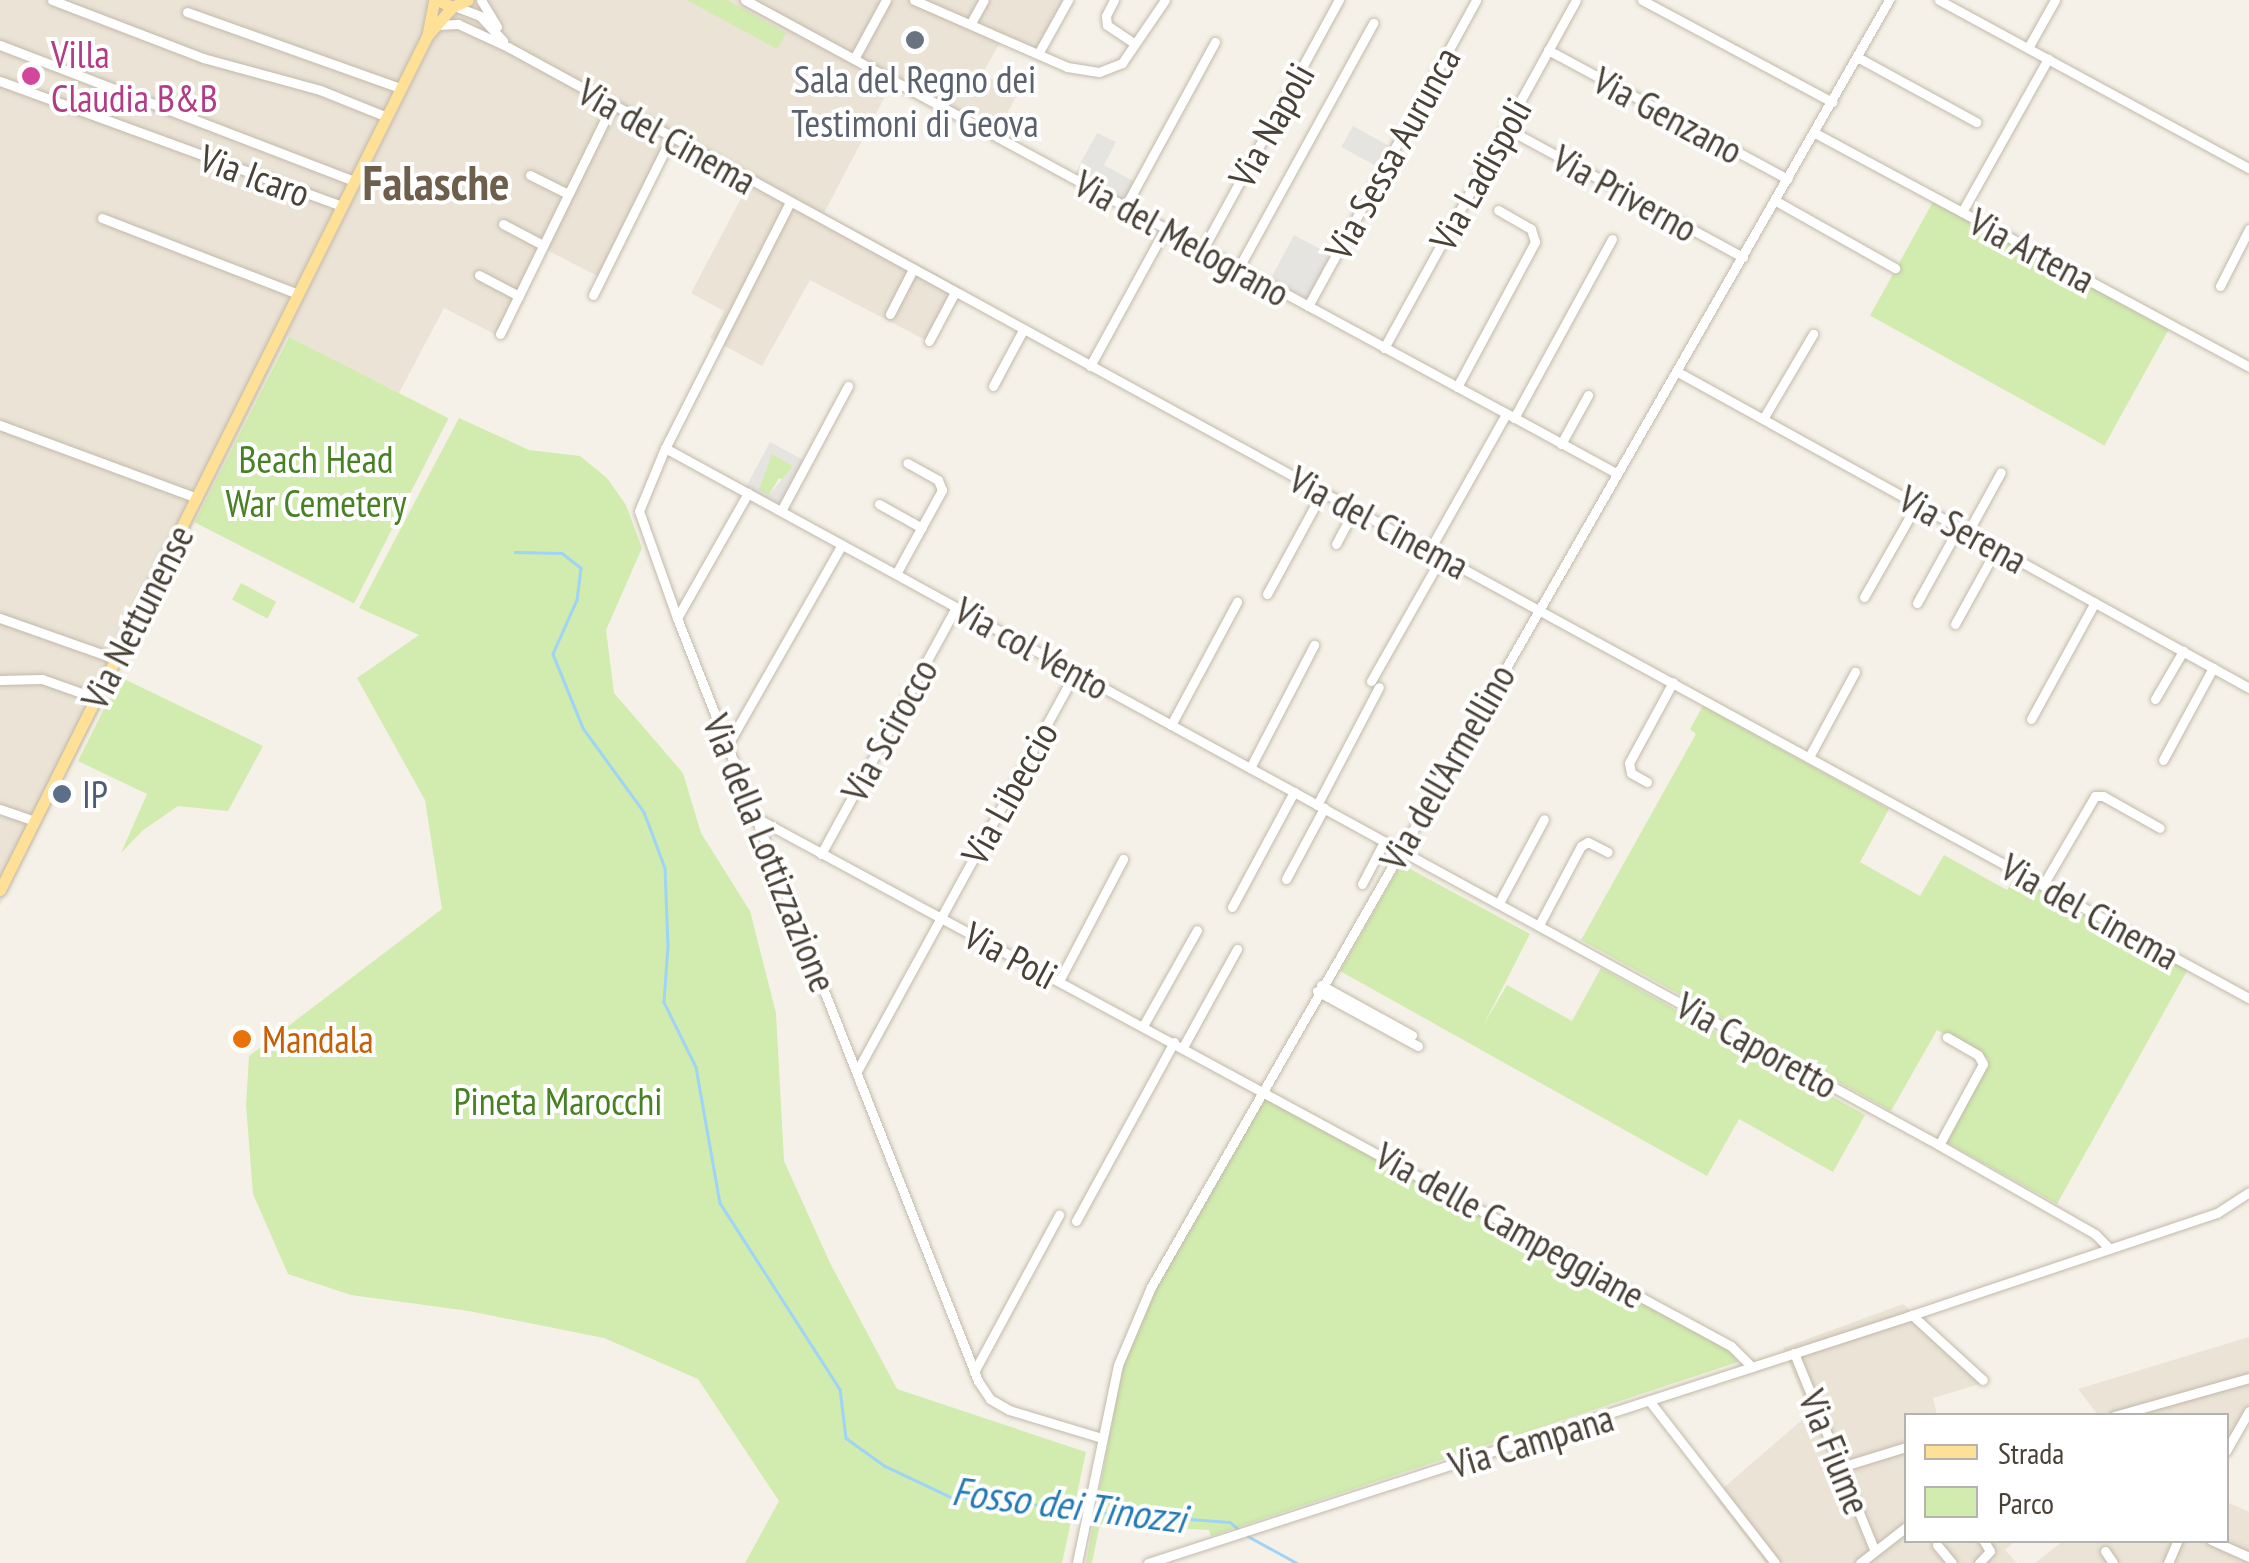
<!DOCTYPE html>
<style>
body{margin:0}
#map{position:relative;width:2249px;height:1563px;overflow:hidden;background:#f5f1e8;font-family:"PT Sans Narrow",sans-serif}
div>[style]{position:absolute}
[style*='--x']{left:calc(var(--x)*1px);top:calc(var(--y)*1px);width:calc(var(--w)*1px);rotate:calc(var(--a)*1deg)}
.residential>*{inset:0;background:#eae3d6}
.green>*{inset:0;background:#d1ecae;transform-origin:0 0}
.parking>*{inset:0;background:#e6e4e0;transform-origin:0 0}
.stream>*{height:2.5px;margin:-1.25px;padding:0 1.25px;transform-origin:1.25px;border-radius:1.25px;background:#a0d4f6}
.roads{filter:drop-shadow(0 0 2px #c2b9aa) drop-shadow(0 0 2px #c2b9aa)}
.minor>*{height:9px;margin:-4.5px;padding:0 4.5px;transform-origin:4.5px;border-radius:4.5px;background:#fff}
.major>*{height:11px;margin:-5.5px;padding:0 5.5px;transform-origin:5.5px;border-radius:5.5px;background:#ffe097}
.dots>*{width:28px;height:28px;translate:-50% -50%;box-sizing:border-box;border:5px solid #fff;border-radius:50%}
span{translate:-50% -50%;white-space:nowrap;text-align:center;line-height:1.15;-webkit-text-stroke:8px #fff;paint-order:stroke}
.hotel-label{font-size:38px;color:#b23c85}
.left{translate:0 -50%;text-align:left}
.worship-label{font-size:38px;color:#5b616d}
.street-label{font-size:38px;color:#494136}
.park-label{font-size:38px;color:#488024}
.service-label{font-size:38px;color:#4e5e75}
.food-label{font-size:38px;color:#c56008}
.water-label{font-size:40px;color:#257ab5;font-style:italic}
.district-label{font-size:48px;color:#6d5f4c;font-weight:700}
.legend{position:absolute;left:1904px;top:1413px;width:325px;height:130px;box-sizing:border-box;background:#fff;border:2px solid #b6b3af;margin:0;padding:12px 18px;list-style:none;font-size:30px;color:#494136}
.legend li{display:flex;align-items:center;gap:20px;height:50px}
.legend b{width:50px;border:2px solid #b6b3af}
</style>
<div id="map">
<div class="residential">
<i style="clip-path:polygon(0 0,1074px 0,1040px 60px,1000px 43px,982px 74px,1018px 93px,993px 139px,891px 85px,824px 213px,964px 289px,933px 344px,810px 280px,762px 366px,710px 338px,724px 311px,691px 293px,748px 185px,671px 143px,603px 279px,547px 250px,502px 338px,444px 308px,399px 393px,288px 337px,0 906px)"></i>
<i style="clip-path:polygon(1903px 1304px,1989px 1381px,1933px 1398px,1937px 1415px,1906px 1416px,1906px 1540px,2015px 1541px,2005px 1550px,2017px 1563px,1766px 1563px,1714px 1496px,1810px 1413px,1783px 1348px)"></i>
<i style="clip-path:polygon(2249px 1337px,2249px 1420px,2227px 1459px,2226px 1416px,2098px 1415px,2078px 1389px)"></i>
<i style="clip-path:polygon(2227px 1502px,2249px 1512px,2249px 1563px,2035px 1563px,2063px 1541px,2226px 1540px)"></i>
</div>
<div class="green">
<i style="clip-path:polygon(687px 0,727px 0,786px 33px,777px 49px)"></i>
<i style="left:1934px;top:200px;width:268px;height:132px;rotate:29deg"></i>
<i style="left:289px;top:337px;width:179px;height:208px;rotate:27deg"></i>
<i style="clip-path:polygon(459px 418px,529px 450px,580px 456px,607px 478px,626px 505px,642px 548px,606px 630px,614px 693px,683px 773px,701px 833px,750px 911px,776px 1013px,784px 1161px,830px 1263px,897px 1389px,1086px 1452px,1062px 1563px,745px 1563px,779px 1501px,698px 1379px,604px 1338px,469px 1311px,351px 1295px,288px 1274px,253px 1194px,246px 1105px,249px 1056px,442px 909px,425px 800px,357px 678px,419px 635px,359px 608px)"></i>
<i style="clip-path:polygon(772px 453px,793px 465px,785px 481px,779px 478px,769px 495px,758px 489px)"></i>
<i style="left:241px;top:583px;width:40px;height:19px;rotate:28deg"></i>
<i style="clip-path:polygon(120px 677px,263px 746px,228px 811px,178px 806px,142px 831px,121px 853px,147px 794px,78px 761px)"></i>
<i style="clip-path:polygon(1703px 706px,1889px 809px,1860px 862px,1920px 896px,1944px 855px,2007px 890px,2017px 874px,2188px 969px,2057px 1204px,1944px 1141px,1989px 1059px,1937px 1030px,1891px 1111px,1581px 940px,1696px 734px,1690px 729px)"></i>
<i style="clip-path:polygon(1401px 864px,1530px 934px,1483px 1026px,1507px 985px,1572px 1021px,1601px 968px,1865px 1115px,1833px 1172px,1739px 1119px,1707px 1176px,1340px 971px)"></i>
<i style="clip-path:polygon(1267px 1096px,1730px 1348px,1738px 1362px,1211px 1536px,1209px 1530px,1100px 1524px,1092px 1563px,1086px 1563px,1125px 1353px,1152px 1287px)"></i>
</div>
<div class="parking">
<i style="left:1353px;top:126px;width:45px;height:24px;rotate:29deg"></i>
<i style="clip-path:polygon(1097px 133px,1116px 142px,1104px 165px,1135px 182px,1125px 202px,1074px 175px)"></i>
<i style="left:1294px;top:235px;width:42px;height:50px;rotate:28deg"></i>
<i style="clip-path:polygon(evenodd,770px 442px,809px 463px,785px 508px,746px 487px,770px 442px,772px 454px,793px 466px,769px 495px,759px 489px,772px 454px)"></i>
</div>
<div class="stream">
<i style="--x:515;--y:552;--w:47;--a:1.2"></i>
<i style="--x:562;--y:553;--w:24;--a:38"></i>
<i style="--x:581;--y:568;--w:32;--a:97"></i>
<i style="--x:577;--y:600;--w:59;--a:114"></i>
<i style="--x:553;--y:654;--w:80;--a:67.9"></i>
<i style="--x:583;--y:728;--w:104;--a:54"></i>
<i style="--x:644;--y:812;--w:60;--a:69.4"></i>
<i style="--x:665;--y:868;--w:78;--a:87.8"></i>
<i style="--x:668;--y:946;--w:56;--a:94.1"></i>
<i style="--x:664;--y:1002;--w:72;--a:63.8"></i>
<i style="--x:696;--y:1067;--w:138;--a:80"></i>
<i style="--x:720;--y:1203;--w:221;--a:57.2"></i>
<i style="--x:840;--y:1389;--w:49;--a:83"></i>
<i style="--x:846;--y:1438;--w:48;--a:35.7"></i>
<i style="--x:885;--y:1466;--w:73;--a:25.2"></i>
<i style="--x:951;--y:1497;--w:51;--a:2.2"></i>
<i style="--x:1002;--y:1499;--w:84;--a:8.9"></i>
<i style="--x:1093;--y:1512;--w:137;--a:4.2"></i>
<i style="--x:1230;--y:1522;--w:11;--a:41"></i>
<i style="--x:1244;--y:1534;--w:60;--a:28.7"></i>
</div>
<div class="roads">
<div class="minor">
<i style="--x:52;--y:0;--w:162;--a:21"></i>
<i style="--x:203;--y:58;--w:121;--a:15.3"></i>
<i style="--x:320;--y:90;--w:72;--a:21.9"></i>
<i style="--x:481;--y:0;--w:31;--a:59"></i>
<i style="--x:745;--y:0;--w:991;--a:28.5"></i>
<i style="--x:914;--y:0;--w:167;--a:23.6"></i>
<i style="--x:1067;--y:67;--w:32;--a:9"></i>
<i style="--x:1099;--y:72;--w:25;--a:-21"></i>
<i style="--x:1122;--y:63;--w:76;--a:-55.7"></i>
<i style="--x:1114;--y:0;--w:18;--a:117"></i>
<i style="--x:1106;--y:16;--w:9;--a:84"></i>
<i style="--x:1107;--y:25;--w:32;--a:34"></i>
<i style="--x:1642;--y:0;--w:216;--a:28.2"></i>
<i style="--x:1939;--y:0;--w:353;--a:28.5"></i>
<i style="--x:457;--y:7;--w:25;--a:21"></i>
<i style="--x:480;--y:16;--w:34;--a:47"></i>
<i style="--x:187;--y:12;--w:227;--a:19.6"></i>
<i style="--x:971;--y:23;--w:26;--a:-61"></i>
<i style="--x:437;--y:25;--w:21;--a:-3"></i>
<i style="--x:458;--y:24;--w:55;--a:24.7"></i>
<i style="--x:508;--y:47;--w:1984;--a:28.65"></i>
<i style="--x:0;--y:45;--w:380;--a:21"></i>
<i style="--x:2028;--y:48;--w:55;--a:-60.6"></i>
<i style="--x:1548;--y:50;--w:272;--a:28.3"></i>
<i style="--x:1038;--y:54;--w:62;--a:-60.9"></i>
<i style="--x:1857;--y:57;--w:136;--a:28.6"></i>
<i style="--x:854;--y:59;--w:67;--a:-61.5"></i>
<i style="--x:0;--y:81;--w:364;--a:20.1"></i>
<i style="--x:1506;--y:128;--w:270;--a:28.6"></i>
<i style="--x:1815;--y:133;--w:493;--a:28.3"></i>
<i style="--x:530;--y:175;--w:42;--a:26.6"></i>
<i style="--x:1776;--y:201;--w:137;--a:29.4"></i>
<i style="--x:789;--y:204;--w:274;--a:116.9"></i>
<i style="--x:665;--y:448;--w:68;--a:112.4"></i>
<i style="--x:639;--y:511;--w:114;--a:70.4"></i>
<i style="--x:677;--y:618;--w:820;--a:68.47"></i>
<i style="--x:978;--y:1381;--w:22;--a:56"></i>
<i style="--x:990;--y:1399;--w:22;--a:30"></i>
<i style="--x:1009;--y:1410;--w:97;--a:16.8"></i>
<i style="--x:1125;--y:207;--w:188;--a:-61.4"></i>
<i style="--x:1962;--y:212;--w:176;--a:-60.7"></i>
<i style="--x:102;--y:218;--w:210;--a:21.2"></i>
<i style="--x:503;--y:224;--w:45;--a:27.7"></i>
<i style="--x:1203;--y:249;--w:284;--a:-61.4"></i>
<i style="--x:1238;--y:269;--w:281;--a:-61.2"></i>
<i style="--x:479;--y:275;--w:45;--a:27.7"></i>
<i style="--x:2220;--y:286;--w:64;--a:-63"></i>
<i style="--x:593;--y:295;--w:175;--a:-63.6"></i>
<i style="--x:1308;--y:306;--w:349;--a:-61.2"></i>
<i style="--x:890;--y:314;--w:51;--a:-62.9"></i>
<i style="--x:500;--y:334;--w:255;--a:-63.9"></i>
<i style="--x:929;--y:341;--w:55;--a:-62"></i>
<i style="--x:1384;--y:348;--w:397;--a:-61.1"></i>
<i style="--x:1090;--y:366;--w:156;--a:-61.3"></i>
<i style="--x:1676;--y:371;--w:655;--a:28.95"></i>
<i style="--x:993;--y:386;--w:64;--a:-61.8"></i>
<i style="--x:1457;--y:387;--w:165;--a:-61.7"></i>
<i style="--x:1535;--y:242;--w:14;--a:-107"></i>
<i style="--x:1531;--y:229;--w:38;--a:-150"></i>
<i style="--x:1514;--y:418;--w:204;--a:-61.3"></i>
<i style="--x:1763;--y:419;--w:99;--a:-59.5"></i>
<i style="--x:0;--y:425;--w:210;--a:20.3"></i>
<i style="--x:1561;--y:444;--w:56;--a:-61.1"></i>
<i style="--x:665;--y:448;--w:1452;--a:28.68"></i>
<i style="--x:1939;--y:1145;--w:180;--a:29.7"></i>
<i style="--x:2095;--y:1234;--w:21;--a:45"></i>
<i style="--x:879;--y:504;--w:49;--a:29.2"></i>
<i style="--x:781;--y:511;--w:142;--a:-61.8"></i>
<i style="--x:1968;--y:532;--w:68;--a:-61.2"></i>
<i style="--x:1336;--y:544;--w:40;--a:-62"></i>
<i style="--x:1430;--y:549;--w:155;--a:-60.6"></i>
<i style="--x:896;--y:574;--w:96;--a:-61.3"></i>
<i style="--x:942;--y:490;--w:11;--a:-112"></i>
<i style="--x:938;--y:480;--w:35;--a:-151"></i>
<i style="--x:1267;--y:594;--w:117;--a:-61.5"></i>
<i style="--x:1864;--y:597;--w:107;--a:-60.3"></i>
<i style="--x:1917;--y:603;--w:87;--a:-61.1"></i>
<i style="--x:0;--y:618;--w:123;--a:19.5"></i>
<i style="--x:677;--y:618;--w:144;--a:-60.4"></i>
<i style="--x:1955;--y:624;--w:87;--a:-61.1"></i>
<i style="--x:0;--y:680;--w:42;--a:-1.4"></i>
<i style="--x:42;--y:679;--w:57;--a:19.4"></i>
<i style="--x:1371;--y:681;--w:144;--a:-60.4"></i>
<i style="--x:2155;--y:699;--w:56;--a:-59.7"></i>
<i style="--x:2031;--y:719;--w:133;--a:-61.3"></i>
<i style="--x:1171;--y:725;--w:140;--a:-61.8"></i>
<i style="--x:727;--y:746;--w:232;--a:-60.3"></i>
<i style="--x:1809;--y:757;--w:97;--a:-61.6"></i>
<i style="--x:2163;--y:760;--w:105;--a:-61.5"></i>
<i style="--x:1250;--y:768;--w:139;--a:-62.5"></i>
<i style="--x:1647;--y:782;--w:18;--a:-151"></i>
<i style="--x:1631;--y:773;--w:10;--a:-101"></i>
<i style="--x:1629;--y:763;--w:92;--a:-61.5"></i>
<i style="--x:1317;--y:805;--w:133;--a:-62.3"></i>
<i style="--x:0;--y:809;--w:36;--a:19"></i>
<i style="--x:762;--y:821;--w:1102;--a:28.45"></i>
<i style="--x:1731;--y:1346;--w:30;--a:45"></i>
<i style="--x:821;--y:854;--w:281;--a:-61.3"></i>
<i style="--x:1286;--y:879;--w:81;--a:-61.8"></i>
<i style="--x:1362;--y:884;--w:47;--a:-62.4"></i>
<i style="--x:2043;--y:885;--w:103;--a:-59.7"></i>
<i style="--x:2095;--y:796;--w:8;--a:0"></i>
<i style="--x:2103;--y:796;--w:65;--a:29.3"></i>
<i style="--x:1499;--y:903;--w:95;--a:-61.8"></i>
<i style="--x:1232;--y:907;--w:131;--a:-61.7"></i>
<i style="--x:1539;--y:925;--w:89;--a:-62"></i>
<i style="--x:1581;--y:846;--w:8;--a:-30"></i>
<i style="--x:1588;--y:842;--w:22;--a:27"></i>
<i style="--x:1059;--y:981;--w:138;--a:-62.3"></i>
<i style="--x:1321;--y:985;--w:104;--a:28.8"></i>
<i style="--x:1317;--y:991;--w:115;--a:28.6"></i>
<i style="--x:1143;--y:1026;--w:110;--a:-60.6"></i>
<i style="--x:1183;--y:1047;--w:112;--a:-61.1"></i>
<i style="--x:857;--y:1071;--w:455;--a:-61.3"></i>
<i style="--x:1939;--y:1145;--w:92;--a:-61.5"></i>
<i style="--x:1983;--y:1064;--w:10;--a:-119"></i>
<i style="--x:1978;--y:1055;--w:36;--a:-150"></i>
<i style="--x:1076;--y:1221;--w:204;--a:-61.3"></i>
<i style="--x:1912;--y:1315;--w:96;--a:42.5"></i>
<i style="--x:1794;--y:1353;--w:214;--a:67.8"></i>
<i style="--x:974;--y:1372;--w:179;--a:-61.6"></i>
<i style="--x:1651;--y:1403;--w:202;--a:52.2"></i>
<i style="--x:2114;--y:1416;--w:140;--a:-15.7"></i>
<i style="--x:2226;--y:1451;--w:46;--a:-60.1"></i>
<i style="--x:1841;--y:1467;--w:68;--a:-17.1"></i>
<i style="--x:2211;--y:1540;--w:42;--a:24.1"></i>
<i style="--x:1937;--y:1545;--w:23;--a:50"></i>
<i style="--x:2105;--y:1551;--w:14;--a:56"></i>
<i style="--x:1077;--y:1563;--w:202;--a:-78.3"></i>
<i style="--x:1118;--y:1365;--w:85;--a:-67.1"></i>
<i style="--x:1151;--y:1287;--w:1484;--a:-60.17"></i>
<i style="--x:1148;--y:1563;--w:803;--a:-17.98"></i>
<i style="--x:1912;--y:1315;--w:322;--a:-18.5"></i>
<i style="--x:2217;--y:1213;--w:38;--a:-33"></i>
<i style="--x:1860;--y:1563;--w:58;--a:-38"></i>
<i style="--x:1979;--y:1563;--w:16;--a:-47"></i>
<i style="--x:1990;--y:1551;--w:13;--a:-122"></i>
<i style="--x:2168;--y:1563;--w:25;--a:-67"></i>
</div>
<div class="major">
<i style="--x:438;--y:0;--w:16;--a:27"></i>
<i style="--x:452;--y:7;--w:17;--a:-24"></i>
<i style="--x:428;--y:32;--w:33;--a:-79"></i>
<i style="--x:0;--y:890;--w:955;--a:-63.43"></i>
<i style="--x:427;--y:36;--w:38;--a:-49"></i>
</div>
</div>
<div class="dots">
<i style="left:915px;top:40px;background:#6b7280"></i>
<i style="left:31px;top:76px;background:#d1479c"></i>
<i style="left:62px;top:794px;background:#5c6f8a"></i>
<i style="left:242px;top:1039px;background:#e8710a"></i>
</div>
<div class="hotel-label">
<span class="left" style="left:51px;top:76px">Villa<br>Claudia B&amp;B</span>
</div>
<div class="worship-label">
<span style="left:915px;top:101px">Sala del Regno dei<br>Testimoni di Geova</span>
</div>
<div class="street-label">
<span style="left:1668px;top:115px;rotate:28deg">Via Genzano</span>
<span style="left:1271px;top:125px;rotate:-61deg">Via Napoli</span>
<span style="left:667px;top:136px;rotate:29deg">Via del Cinema</span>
<span style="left:1392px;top:153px;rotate:-61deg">Via Sessa Aurunca</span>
<span style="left:1480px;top:174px;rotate:-61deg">Via Ladispoli</span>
<span style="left:255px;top:175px;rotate:20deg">Via Icaro</span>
<span style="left:1625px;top:193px;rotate:29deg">Via Priverno</span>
<span style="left:1182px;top:238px;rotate:29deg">Via del Melograno</span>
<span style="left:2032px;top:250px;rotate:28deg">Via Artena</span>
<span style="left:1379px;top:522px;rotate:28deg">Via del Cinema</span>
<span style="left:1963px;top:529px;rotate:29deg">Via Serena</span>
<span style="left:137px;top:617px;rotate:-63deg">Via Nettunense</span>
<span style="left:1032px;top:648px;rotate:29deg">Via col Vento</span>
<span style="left:889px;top:730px;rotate:-61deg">Via Scirocco</span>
<span style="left:1447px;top:767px;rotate:-60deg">Via dell'Armellino</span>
<span style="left:1009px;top:793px;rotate:-61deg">Via Libeccio</span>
<span style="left:770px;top:853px;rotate:68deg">Via della Lottizzazione</span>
<span style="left:2090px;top:911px;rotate:29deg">Via del Cinema</span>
<span style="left:1011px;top:955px;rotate:28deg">Via Poli</span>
<span style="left:1757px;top:1045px;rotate:29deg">Via Caporetto</span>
<span style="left:1510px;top:1225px;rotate:29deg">Via delle Campeggiane</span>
<span style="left:1531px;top:1441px;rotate:-17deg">Via Campana</span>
<span style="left:1835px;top:1452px;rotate:68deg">Via Fiume</span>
</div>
<div class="park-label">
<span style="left:316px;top:481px">Beach Head<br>War Cemetery</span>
<span style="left:558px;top:1101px">Pineta Marocchi</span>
</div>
<div class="service-label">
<span class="left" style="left:82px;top:794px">IP</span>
</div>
<div class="food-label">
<span class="left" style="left:262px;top:1039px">Mandala</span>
</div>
<div class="water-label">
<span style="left:1069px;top:1504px;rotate:7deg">Fosso dei Tinozzi</span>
</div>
<div class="district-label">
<span style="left:436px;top:183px">Falasche</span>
</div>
<ul class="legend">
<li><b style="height:12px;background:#ffe097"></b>Strada</li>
<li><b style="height:28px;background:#d1ecae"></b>Parco</li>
</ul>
</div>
